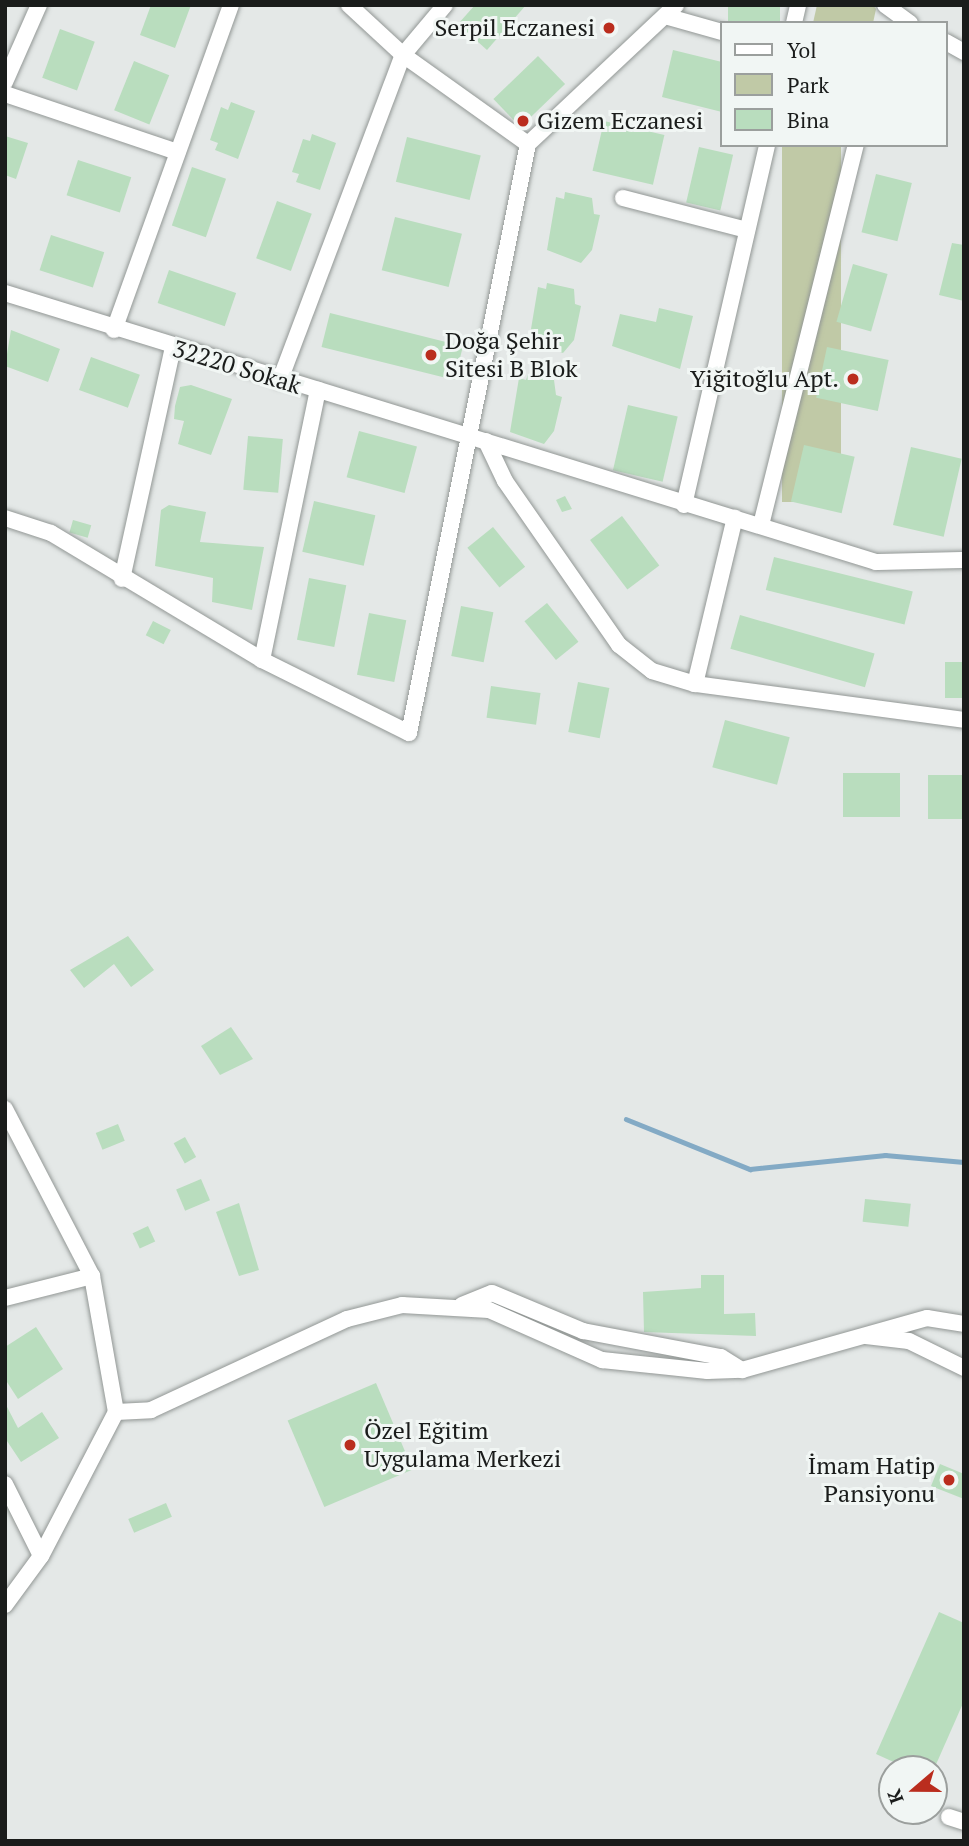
<!DOCTYPE html>
<meta charset="utf-8">
<style>
body{margin:0}
#map{position:relative;width:969px;height:1846px;overflow:hidden;background:#e4e8e7;font-family:"PT Serif",serif}
div>[style]{position:absolute}
[style*='--x']{left:calc(var(--x)*1px);top:calc(var(--y)*1px);width:calc(var(--w)*1px);rotate:calc(var(--a)*1deg)}
.green>*{inset:0;background:#c0c9a6;transform-origin:0 0}
.stream>*{height:4.5px;margin:-2.25px;padding:0 2.25px;transform-origin:2.25px;border-radius:2.25px;background:#83aac5}
.building>*{inset:0;background:#b9ddbe;transform-origin:0 0}
.roads{filter:drop-shadow(0 0 2px #929795) drop-shadow(0 0 2px #929795)}
.minor>*{height:16px;margin:-8px;padding:0 8px;transform-origin:8px;border-radius:8px;background:#fff}
.dots>*{width:19px;height:19px;translate:-50% -50%;box-sizing:border-box;border:4px solid #f1f6f4;border-radius:50%}
span{translate:-50% -50%;white-space:nowrap;text-align:center;line-height:1.15;-webkit-text-stroke:6px #f1f6f4;paint-order:stroke}
.poi-label{font-size:24px;color:#1a1c1b}
.right{translate:-100% -50%;text-align:right}
.left{translate:0 -50%;text-align:left}
.street-label{font-size:24px;color:#1a1c1b}
.frame{position:absolute;inset:0;border:7px solid #1a1c1b;pointer-events:none}
.legend{position:absolute;left:720px;top:21px;width:228px;height:126px;box-sizing:border-box;background:#f1f6f4;border:2px solid #9b9f9d;margin:0;padding:9px 12px;list-style:none;font-size:21px;color:#1a1c1b}
.legend li{display:flex;align-items:center;gap:14px;height:35px}
.legend b{width:35px;border:2px solid #9b9f9d}
.north{position:absolute;left:878px;top:1755px;width:70px;height:70px;box-sizing:border-box;background:#f1f6f4;border:2px solid #9b9f9d;border-radius:50%;rotate:250deg;font-size:19px;font-weight:700;line-height:28px;text-align:center;color:#1a1c1b}
.north::after{content:'';display:block;margin:auto;width:24px;height:32px;background:#ba2d1e;clip-path:polygon(50% 0,100% 100%,50% 72%,0 100%)}
</style>
<div id="map">
<div class="green">
<i style="clip-path:polygon(817px 5px,873px 5px,876px 9px,873px 23px,813px 23px)"></i>
<i style="left:782px;top:145px;width:59px;height:357px"></i>
</div>
<div class="stream">
<i style="--x:626;--y:1119;--w:134;--a:22"></i>
<i style="--x:750;--y:1169;--w:136;--a:-5.9"></i>
<i style="--x:885;--y:1155;--w:79;--a:5.1"></i>
</div>
<div class="building">
<i style="clip-path:polygon(151px 5px,191px 5px,175px 48px,140px 35px)"></i>
<i style="clip-path:polygon(475px 5px,526px 5px,487px 50px,458px 24px)"></i>
<i style="left:728px;top:5px;width:52px;height:18px"></i>
<i style="left:60px;top:29px;width:37px;height:52px;rotate:20deg"></i>
<i style="clip-path:polygon(673px 50px,722px 62px,722px 112px,662px 97px)"></i>
<i style="left:538px;top:56px;width:39px;height:62px;rotate:46deg"></i>
<i style="left:134px;top:61px;width:38px;height:53px;rotate:22deg"></i>
<i style="clip-path:polygon(231px 102px,255px 111px,238px 159px,215px 150px,218px 143px,210px 140px,221px 107px,228px 110px)"></i>
<i style="left:604px;top:121px;width:62px;height:51px;rotate:13deg"></i>
<i style="clip-path:polygon(312px 134px,336px 143px,320px 190px,296px 182px,299px 174px,292px 172px,303px 139px,310px 141px)"></i>
<i style="clip-path:polygon(5px 136px,28px 143px,16px 179px,5px 175px)"></i>
<i style="left:407px;top:137px;width:76px;height:46px;rotate:14deg"></i>
<i style="left:699px;top:147px;width:35px;height:57px;rotate:13deg"></i>
<i style="left:78px;top:160px;width:56px;height:37px;rotate:18deg"></i>
<i style="left:192px;top:167px;width:36px;height:62px;rotate:19deg"></i>
<i style="left:876px;top:174px;width:37px;height:60px;rotate:14deg"></i>
<i style="clip-path:polygon(565px 192px,592px 198px,594px 214px,600px 215px,592px 250px,581px 263px,547px 250px,556px 197px,564px 199px)"></i>
<i style="left:277px;top:201px;width:37px;height:61px;rotate:20deg"></i>
<i style="left:395px;top:217px;width:69px;height:55px;rotate:14deg"></i>
<i style="left:51px;top:235px;width:56px;height:37px;rotate:18deg"></i>
<i style="clip-path:polygon(952px 243px,964px 245px,964px 301px,939px 295px)"></i>
<i style="left:853px;top:264px;width:36px;height:60px;rotate:16deg"></i>
<i style="left:169px;top:270px;width:71px;height:35px;rotate:19deg"></i>
<i style="clip-path:polygon(547px 283px,574px 289px,575px 304px,581px 306px,574px 340px,563px 353px,529px 341px,538px 287px,546px 289px)"></i>
<i style="clip-path:polygon(659px 308px,693px 316px,680px 369px,612px 346px,620px 314px,656px 322px)"></i>
<i style="left:330px;top:313px;width:137px;height:35px;rotate:14deg"></i>
<i style="clip-path:polygon(11px 330px,60px 349px,48px 382px,5px 366px)"></i>
<i style="left:827px;top:347px;width:63px;height:52px;rotate:12deg"></i>
<i style="left:91px;top:357px;width:52px;height:35px;rotate:20deg"></i>
<i style="clip-path:polygon(528px 374px,554px 380px,556px 395px,562px 397px,554px 431px,544px 444px,510px 432px,519px 378px,526px 380px)"></i>
<i style="clip-path:polygon(191px 385px,232px 399px,211px 455px,178px 444px,184px 421px,174px 419px,175px 406px,180px 387px)"></i>
<i style="left:628px;top:405px;width:51px;height:67px;rotate:13deg"></i>
<i style="left:359px;top:431px;width:60px;height:48px;rotate:15deg"></i>
<i style="left:248px;top:436px;width:35px;height:54px;rotate:5deg"></i>
<i style="left:804px;top:445px;width:52px;height:58px;rotate:13deg"></i>
<i style="left:911px;top:447px;width:52px;height:80px;rotate:13deg"></i>
<i style="clip-path:polygon(565px 496px,572px 509px,562px 512px,556px 500px)"></i>
<i style="left:314px;top:501px;width:63px;height:52px;rotate:13deg"></i>
<i style="clip-path:polygon(169px 505px,206px 512px,200px 542px,264px 547px,252px 610px,212px 602px,213px 578px,155px 566px,161px 510px)"></i>
<i style="left:622px;top:516px;width:62px;height:40px;rotate:53deg"></i>
<i style="left:73px;top:520px;width:19px;height:13px;rotate:16deg"></i>
<i style="left:493px;top:527px;width:51px;height:33px;rotate:51deg"></i>
<i style="left:774px;top:557px;width:143px;height:34px;rotate:14deg"></i>
<i style="left:309px;top:578px;width:38px;height:63px;rotate:11deg"></i>
<i style="left:547px;top:603px;width:50px;height:29px;rotate:51deg"></i>
<i style="left:461px;top:606px;width:33px;height:51px;rotate:11deg"></i>
<i style="left:369px;top:613px;width:38px;height:63px;rotate:11deg"></i>
<i style="left:740px;top:615px;width:140px;height:35px;rotate:16deg"></i>
<i style="left:153px;top:621px;width:20px;height:16px;rotate:27deg"></i>
<i style="left:945px;top:662px;width:19px;height:36px"></i>
<i style="left:578px;top:682px;width:32px;height:51px;rotate:11deg"></i>
<i style="left:491px;top:686px;width:50px;height:32px;rotate:8deg"></i>
<i style="left:725px;top:720px;width:67px;height:49px;rotate:15deg"></i>
<i style="left:843px;top:773px;width:57px;height:44px"></i>
<i style="left:928px;top:775px;width:36px;height:44px"></i>
<i style="clip-path:polygon(128px 936px,154px 970px,131px 987px,114px 964px,84px 988px,70px 970px)"></i>
<i style="clip-path:polygon(231px 1027px,253px 1059px,220px 1075px,201px 1046px)"></i>
<i style="left:118px;top:1124px;width:18px;height:24px;rotate:68deg"></i>
<i style="left:185px;top:1137px;width:23px;height:13px;rotate:61deg"></i>
<i style="left:201px;top:1179px;width:23px;height:27px;rotate:67deg"></i>
<i style="left:865px;top:1199px;width:46px;height:23px;rotate:6deg"></i>
<i style="clip-path:polygon(239px 1203px,259px 1270px,239px 1276px,216px 1212px)"></i>
<i style="left:148px;top:1226px;width:17px;height:17px;rotate:65deg"></i>
<i style="clip-path:polygon(701px 1275px,724px 1275px,724px 1314px,755px 1313px,756px 1336px,644px 1332px,643px 1292px,701px 1288px)"></i>
<i style="clip-path:polygon(36px 1327px,63px 1369px,18px 1399px,5px 1379px,5px 1347px)"></i>
<i style="left:376px;top:1383px;width:94px;height:96px;rotate:67deg"></i>
<i style="clip-path:polygon(5px 1403px,18px 1428px,42px 1412px,59px 1438px,21px 1462px,5px 1438px)"></i>
<i style="clip-path:polygon(940px 1464px,964px 1474px,964px 1499px,931px 1486px)"></i>
<i style="left:166px;top:1503px;width:15px;height:41px;rotate:67deg"></i>
<i style="clip-path:polygon(939px 1612px,964px 1623px,964px 1701px,934px 1769px,909px 1769px,876px 1754px)"></i>
</div>
<div class="roads">
<div class="minor">
<i style="--x:349;--y:5;--w:74;--a:42.8"></i>
<i style="--x:403;--y:55;--w:153;--a:35.5"></i>
<i style="--x:885;--y:5;--w:31;--a:36"></i>
<i style="--x:665;--y:16;--w:59;--a:15.7"></i>
<i style="--x:794;--y:23;--w:18;--a:-77"></i>
<i style="--x:946;--y:42;--w:21;--a:29"></i>
<i style="--x:5;--y:82;--w:84;--a:-66.2"></i>
<i style="--x:5;--y:94;--w:182;--a:18.6"></i>
<i style="--x:623;--y:198;--w:128;--a:14.5"></i>
<i style="--x:5;--y:293;--w:912;--a:17.16"></i>
<i style="--x:876;--y:562;--w:88;--a:-1.3"></i>
<i style="--x:114;--y:330;--w:345;--a:-70.2"></i>
<i style="--x:280;--y:380;--w:347;--a:-69.3"></i>
<i style="--x:403;--y:55;--w:65;--a:-50"></i>
<i style="--x:486;--y:441;--w:44;--a:64.6"></i>
<i style="--x:505;--y:481;--w:200;--a:55.2"></i>
<i style="--x:619;--y:645;--w:42;--a:38.2"></i>
<i style="--x:652;--y:671;--w:45;--a:16.8"></i>
<i style="--x:695;--y:684;--w:271;--a:7.6"></i>
<i style="--x:684;--y:505;--w:369;--a:-77"></i>
<i style="--x:5;--y:518;--w:48;--a:18.1"></i>
<i style="--x:51;--y:533;--w:246;--a:31"></i>
<i style="--x:262;--y:660;--w:164;--a:26.4"></i>
<i style="--x:409;--y:733;--w:601;--a:-78.58"></i>
<i style="--x:528;--y:144;--w:203;--a:-43.2"></i>
<i style="--x:761;--y:525;--w:392;--a:-76"></i>
<i style="--x:122;--y:579;--w:238;--a:-77.6"></i>
<i style="--x:262;--y:660;--w:276;--a:-78.3"></i>
<i style="--x:695;--y:684;--w:171;--a:-76.5"></i>
<i style="--x:5;--y:1109;--w:188;--a:62.5"></i>
<i style="--x:92;--y:1276;--w:138;--a:80"></i>
<i style="--x:116;--y:1412;--w:162;--a:117.5"></i>
<i style="--x:41;--y:1556;--w:61;--a:126.3"></i>
<i style="--x:5;--y:1298;--w:90;--a:-14.2"></i>
<i style="--x:462;--y:1305;--w:32;--a:-22"></i>
<i style="--x:492;--y:1293;--w:99;--a:22.7"></i>
<i style="--x:583;--y:1331;--w:140;--a:10.7"></i>
<i style="--x:721;--y:1357;--w:25;--a:32"></i>
<i style="--x:866;--y:1336;--w:43;--a:6.6"></i>
<i style="--x:909;--y:1341;--w:61;--a:26.1"></i>
<i style="--x:116;--y:1412;--w:35;--a:-3"></i>
<i style="--x:151;--y:1410;--w:216;--a:-24.9"></i>
<i style="--x:347;--y:1319;--w:57;--a:-14.3"></i>
<i style="--x:402;--y:1305;--w:87;--a:3.3"></i>
<i style="--x:489;--y:1310;--w:124;--a:23.9"></i>
<i style="--x:602;--y:1360;--w:106;--a:6"></i>
<i style="--x:707;--y:1371;--w:35;--a:-2"></i>
<i style="--x:742;--y:1370;--w:192;--a:-15.7"></i>
<i style="--x:927;--y:1318;--w:37;--a:9"></i>
<i style="--x:5;--y:1484;--w:80;--a:63.4"></i>
<i style="--x:949;--y:1817;--w:16;--a:18"></i>
</div>
</div>
<div class="dots">
<i style="left:609px;top:28px;background:#ba2d1e"></i>
<i style="left:523px;top:121px;background:#ba2d1e"></i>
<i style="left:431px;top:355px;background:#ba2d1e"></i>
<i style="left:853px;top:379px;background:#ba2d1e"></i>
<i style="left:350px;top:1445px;background:#ba2d1e"></i>
<i style="left:949px;top:1480px;background:#ba2d1e"></i>
</div>
<div class="poi-label">
<span class="right" style="left:595px;top:28px">Serpil Eczanesi</span>
<span class="left" style="left:537px;top:121px">Gizem Eczanesi</span>
<span class="left" style="left:445px;top:355px">Doğa Şehir<br>Sitesi B Blok</span>
<span class="right" style="left:839px;top:379px">Yiğitoğlu Apt.</span>
<span class="left" style="left:364px;top:1445px">Özel Eğitim<br>Uygulama Merkezi</span>
<span class="right" style="left:935px;top:1480px">İmam Hatip<br>Pansiyonu</span>
</div>
<div class="street-label">
<span style="left:237px;top:367px;rotate:17deg">32220 Sokak</span>
</div>
<div class="frame"></div>
<ul class="legend">
<li><b style="height:9px;background:#fff"></b>Yol</li>
<li><b style="height:19px;background:#c0c9a6"></b>Park</li>
<li><b style="height:19px;background:#b9ddbe"></b>Bina</li>
</ul>
<div class="north">K</div>
</div>
